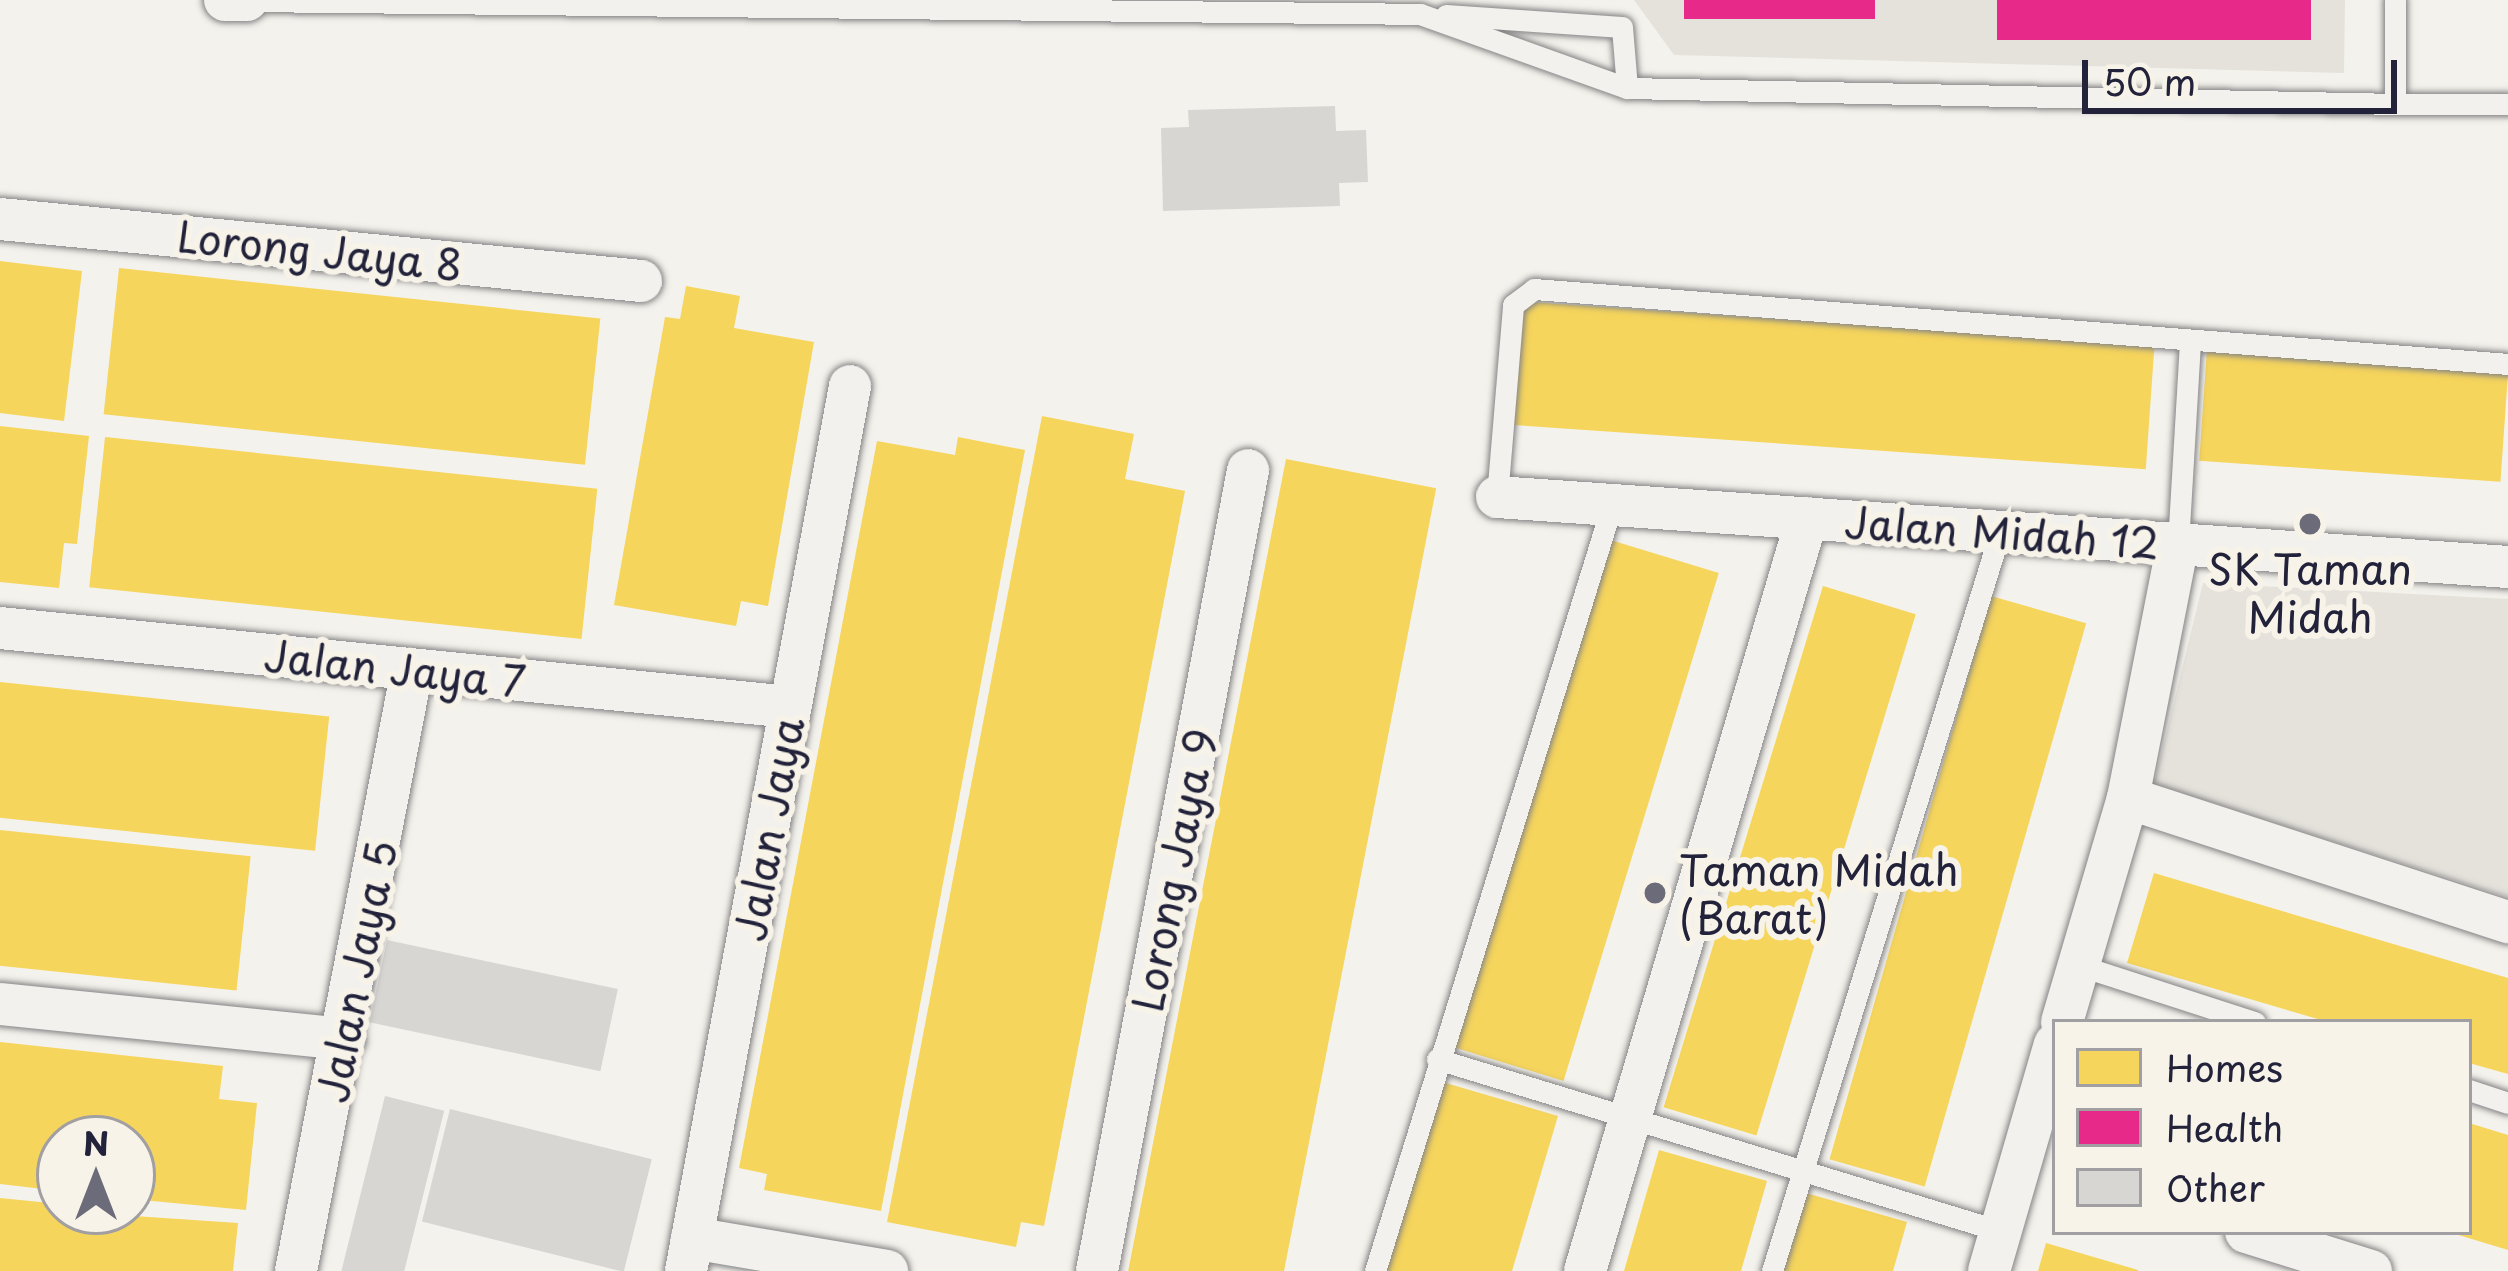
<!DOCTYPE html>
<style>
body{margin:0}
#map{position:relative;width:2508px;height:1271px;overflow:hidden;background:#f4f2ec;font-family:"Playpen Sans",sans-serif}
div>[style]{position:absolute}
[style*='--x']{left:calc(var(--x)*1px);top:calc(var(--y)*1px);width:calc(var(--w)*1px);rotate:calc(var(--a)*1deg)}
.built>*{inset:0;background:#e5e2dc}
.homes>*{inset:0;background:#f6d55c;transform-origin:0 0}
.health>*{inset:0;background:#e7298a;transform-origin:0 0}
.building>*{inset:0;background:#d7d6d3;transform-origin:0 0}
.roads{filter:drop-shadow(0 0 3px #858486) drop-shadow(0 0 3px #858486)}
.lane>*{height:21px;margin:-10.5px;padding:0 10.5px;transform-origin:10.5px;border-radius:10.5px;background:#f2f1ed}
.street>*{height:42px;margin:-21px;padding:0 21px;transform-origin:21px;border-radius:21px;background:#f2f1ed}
.dots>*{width:33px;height:33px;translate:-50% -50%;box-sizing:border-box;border:6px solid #f7f3e8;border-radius:50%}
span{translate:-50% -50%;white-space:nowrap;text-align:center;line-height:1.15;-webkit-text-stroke:12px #f7f3e8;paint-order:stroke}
.street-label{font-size:42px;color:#22223b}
.poi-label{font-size:42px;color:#22223b}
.left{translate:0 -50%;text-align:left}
.legend{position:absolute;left:2052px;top:1019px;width:420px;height:216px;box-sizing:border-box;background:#f7f3e8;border:3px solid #a29fa3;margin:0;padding:15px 21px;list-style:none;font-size:36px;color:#22223b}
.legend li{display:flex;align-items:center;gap:24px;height:60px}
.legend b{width:60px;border:3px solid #a29fa3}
.north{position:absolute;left:36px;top:1115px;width:120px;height:120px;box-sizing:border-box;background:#f7f3e8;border:3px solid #a29fa3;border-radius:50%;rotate:0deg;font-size:33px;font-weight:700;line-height:48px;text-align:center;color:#22223b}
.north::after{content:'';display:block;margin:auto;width:42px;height:54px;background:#6c6b79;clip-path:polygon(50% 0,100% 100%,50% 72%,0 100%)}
.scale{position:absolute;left:2082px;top:60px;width:315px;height:54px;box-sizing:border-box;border:6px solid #22223b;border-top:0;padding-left:15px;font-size:36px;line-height:42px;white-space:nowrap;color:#22223b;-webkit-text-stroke:9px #f7f3e8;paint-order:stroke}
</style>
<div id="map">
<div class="built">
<i style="clip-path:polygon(1634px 0,2345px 0,2344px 73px,1674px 55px)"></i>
<i style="clip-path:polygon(2203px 583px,2508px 599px,2508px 897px,2154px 784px)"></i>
</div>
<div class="homes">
<i style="clip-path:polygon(0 261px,82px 271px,64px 421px,0 413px)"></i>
<i style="left:119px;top:268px;width:484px;height:147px;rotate:6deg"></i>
<i style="clip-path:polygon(686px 286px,740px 296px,734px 328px,814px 342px,768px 606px,741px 601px,736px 626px,614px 605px,665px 317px,680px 319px)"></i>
<i style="left:1518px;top:301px;width:638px;height:124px;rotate:4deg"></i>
<i style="left:2207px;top:349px;width:302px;height:112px;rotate:4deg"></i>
<i style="clip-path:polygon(1042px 416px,1134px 434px,1125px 479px,1185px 491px,1044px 1226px,1021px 1222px,1016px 1247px,887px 1222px)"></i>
<i style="clip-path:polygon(0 426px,89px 436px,77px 544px,64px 543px,59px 588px,0 582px)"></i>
<i style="left:105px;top:437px;width:495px;height:151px;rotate:6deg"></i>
<i style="clip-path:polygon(958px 437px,1025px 450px,881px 1211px,764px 1190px,767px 1174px,739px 1168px,877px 441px,955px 455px)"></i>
<i style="left:1286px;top:459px;width:153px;height:827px;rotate:11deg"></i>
<i style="left:1604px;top:538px;width:120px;height:531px;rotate:17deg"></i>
<i style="left:1823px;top:586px;width:97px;height:545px;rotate:17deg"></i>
<i style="left:1991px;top:596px;width:99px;height:586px;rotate:16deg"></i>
<i style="left:0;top:682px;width:331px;height:135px;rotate:6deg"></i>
<i style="left:0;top:830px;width:252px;height:135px;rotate:6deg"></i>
<i style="clip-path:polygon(2154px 873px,2508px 978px,2508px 1074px,2469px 1063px,2469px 1022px,2328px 1022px,2127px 963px)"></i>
<i style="clip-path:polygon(0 1042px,223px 1066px,219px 1099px,257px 1103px,246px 1210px,132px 1199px,132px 1139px,60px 1139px,60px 1191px,0 1184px)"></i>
<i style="clip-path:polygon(1439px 1081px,1558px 1116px,1512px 1271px,1383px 1271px)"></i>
<i style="clip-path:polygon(2469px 1123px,2508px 1135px,2508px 1250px,2452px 1233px,2469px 1232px)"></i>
<i style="clip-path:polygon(1659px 1150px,1767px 1181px,1741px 1271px,1624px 1271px)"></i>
<i style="clip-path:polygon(1799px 1191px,1907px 1222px,1893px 1271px,1776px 1271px)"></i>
<i style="clip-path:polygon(0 1198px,60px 1204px,60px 1211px,238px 1223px,233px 1271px,0 1271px)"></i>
<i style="clip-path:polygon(2046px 1243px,2138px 1270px,2138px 1271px,2038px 1271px)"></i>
</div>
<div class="health">
<i style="left:1684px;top:0;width:191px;height:19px"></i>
<i style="left:1997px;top:0;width:314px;height:40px"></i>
</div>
<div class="building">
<i style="clip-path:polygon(1335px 106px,1336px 131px,1366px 130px,1368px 182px,1339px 183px,1340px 206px,1163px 211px,1161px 128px,1189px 127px,1188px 110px)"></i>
<i style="left:387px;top:940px;width:236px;height:84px;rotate:12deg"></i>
<i style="left:385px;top:1096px;width:61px;height:180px;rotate:14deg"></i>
<i style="left:450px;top:1109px;width:208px;height:116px;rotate:14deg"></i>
</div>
<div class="roads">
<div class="lane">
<i style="--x:247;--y:1;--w:1173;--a:0.63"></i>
<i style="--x:1420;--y:14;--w:220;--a:19.7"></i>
<i style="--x:1627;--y:88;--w:768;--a:1.19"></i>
<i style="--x:2395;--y:104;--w:104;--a:-90"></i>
<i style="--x:1446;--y:15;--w:176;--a:3.9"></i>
<i style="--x:1622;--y:27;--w:61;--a:85.3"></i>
<i style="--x:2395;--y:104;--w:113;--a:0"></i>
<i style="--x:1497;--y:497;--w:193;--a:-85.2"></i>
<i style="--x:1513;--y:305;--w:26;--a:-37"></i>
<i style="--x:1534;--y:289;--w:977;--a:4.4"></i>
<i style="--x:2178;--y:544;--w:204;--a:-86.6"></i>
<i style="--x:2078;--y:965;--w:186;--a:17.9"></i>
<i style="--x:1437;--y:1059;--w:589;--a:16.99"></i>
<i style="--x:2469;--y:1090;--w:41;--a:18.4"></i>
<i style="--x:1375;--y:1271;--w:802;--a:-72.81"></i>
<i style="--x:1772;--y:1271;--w:773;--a:-72.85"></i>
</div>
<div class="street">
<i style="--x:225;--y:0;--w:22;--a:0"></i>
<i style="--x:0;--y:219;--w:644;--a:5.52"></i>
<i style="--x:1497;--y:497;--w:1013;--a:3.96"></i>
<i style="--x:0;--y:628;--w:794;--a:5.71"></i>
<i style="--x:2128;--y:798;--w:400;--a:18.1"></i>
<i style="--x:0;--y:1004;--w:346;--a:5.8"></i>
<i style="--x:2062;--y:1022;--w:234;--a:-73.6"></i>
<i style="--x:2128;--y:798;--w:259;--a:-78.9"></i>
<i style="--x:2246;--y:1232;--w:131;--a:17.3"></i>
<i style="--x:692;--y:1238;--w:198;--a:9.6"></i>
<i style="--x:296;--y:1271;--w:612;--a:-79.08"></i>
<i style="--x:686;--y:1271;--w:900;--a:-79.5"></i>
<i style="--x:1097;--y:1271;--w:815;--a:-79.32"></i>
<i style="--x:1585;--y:1271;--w:785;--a:-73.57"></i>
<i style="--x:1989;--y:1271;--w:236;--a:-73.8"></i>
</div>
</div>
<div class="dots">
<i style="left:2310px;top:524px;background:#6c6b79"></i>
<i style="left:1655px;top:893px;background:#6c6b79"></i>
</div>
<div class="street-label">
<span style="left:320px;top:250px;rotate:6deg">Lorong Jaya 8</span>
<span style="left:2002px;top:532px;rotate:4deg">Jalan Midah 12</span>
<span style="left:395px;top:668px;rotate:6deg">Jalan Jaya 7</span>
<span style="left:768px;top:829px;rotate:-80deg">Jalan Jaya</span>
<span style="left:1173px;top:870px;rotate:-79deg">Lorong Jaya 9</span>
<span style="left:356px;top:971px;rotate:-79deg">Jalan Jaya 5</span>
</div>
<div class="poi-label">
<span style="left:2310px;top:592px">SK Taman<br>Midah</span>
<span class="left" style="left:1679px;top:893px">Taman Midah<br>(Barat)</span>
</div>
<ul class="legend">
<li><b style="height:33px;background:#f6d55c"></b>Homes</li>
<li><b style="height:33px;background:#e7298a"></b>Health</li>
<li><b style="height:33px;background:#d7d6d3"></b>Other</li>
</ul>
<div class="north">N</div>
<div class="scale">50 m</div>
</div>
